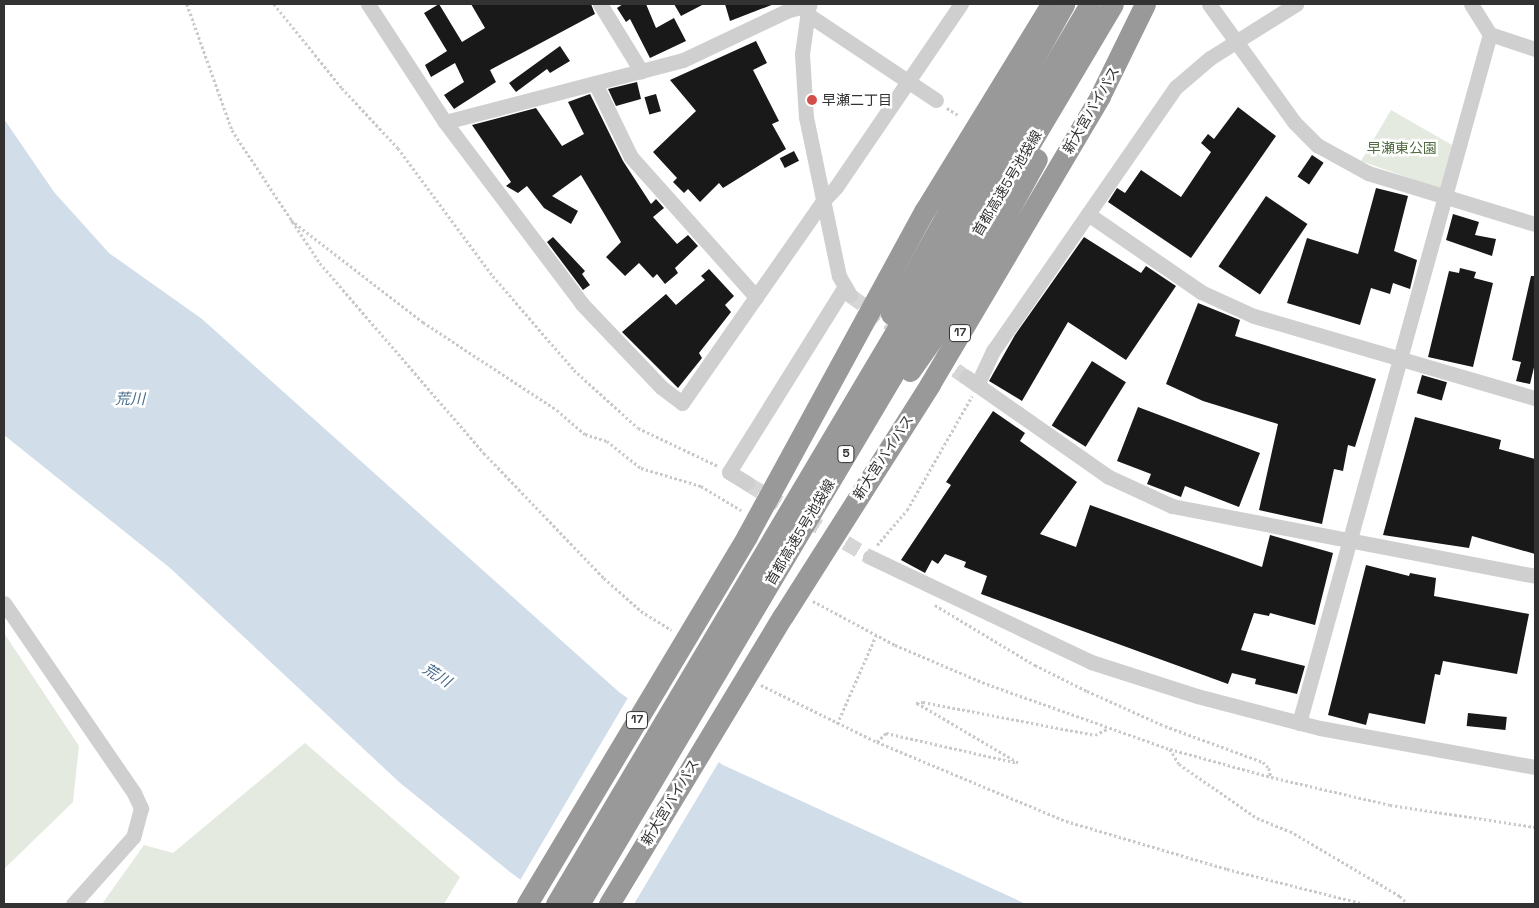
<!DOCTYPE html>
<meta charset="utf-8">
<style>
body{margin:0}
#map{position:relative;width:1539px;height:908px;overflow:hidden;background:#fff;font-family:"Space Grotesk","Noto Sans JP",sans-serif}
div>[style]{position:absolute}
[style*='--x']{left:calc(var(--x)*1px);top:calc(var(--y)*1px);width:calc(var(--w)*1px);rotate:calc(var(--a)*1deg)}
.green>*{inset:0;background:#e4eadf}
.water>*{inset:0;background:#d1deea}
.pier>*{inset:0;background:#fff}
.building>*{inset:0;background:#191919;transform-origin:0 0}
.minor-tunnel>*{height:15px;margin-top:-7.5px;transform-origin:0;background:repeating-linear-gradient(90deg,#d6d6d6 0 15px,transparent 0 23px)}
.path>*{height:2.5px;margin-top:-1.25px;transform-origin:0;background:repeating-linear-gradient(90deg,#c9c9c9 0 2.5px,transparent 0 5px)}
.minor>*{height:15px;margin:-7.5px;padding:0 7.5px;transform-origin:7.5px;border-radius:7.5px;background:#cfcfcf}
.highway>*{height:21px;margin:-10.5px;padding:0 10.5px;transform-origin:10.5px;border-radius:10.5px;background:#999}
.highway-bridge>*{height:21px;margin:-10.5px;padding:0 10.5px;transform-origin:10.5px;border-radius:10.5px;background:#999}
.dots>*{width:14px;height:14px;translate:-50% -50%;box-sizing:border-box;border:2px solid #fff;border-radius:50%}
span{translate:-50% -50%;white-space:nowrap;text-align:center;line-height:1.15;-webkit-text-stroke:5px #fff;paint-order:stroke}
.shield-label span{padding:1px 4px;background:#fff;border:1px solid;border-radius:4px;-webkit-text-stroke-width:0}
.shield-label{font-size:12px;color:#323232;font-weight:700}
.poi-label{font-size:14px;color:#323232}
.left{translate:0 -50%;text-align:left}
.street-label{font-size:14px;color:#323232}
.park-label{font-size:14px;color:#516a43}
.water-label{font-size:15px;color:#486b8c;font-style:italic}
.frame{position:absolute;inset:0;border:5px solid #323232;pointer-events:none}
</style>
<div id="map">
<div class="green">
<i style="clip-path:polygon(1391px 110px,1452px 145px,1440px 189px,1361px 161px)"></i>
<i style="clip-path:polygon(4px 633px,79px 746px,73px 802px,4px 869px)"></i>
<i style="clip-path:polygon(305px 743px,460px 877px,444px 904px,102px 904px,144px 845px,173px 853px)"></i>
</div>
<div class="water">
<i style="clip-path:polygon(4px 119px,54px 192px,109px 253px,202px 319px,619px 692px,723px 765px,1026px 904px,553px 904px,510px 872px,399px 782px,170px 568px,4px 435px)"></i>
</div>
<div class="pier">
<i style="clip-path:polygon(629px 696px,720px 760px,634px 904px,549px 904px,519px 882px)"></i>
</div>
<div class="building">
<i style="clip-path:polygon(439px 4px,462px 42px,485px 28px,471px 4px,591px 4px,595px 14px,490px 70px,496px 82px,454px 109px,444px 95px,464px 82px,455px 63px,431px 77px,425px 65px,447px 51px,424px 13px)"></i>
<i style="clip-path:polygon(623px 4px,646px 4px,656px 28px,674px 18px,686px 41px,650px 58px,630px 19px,626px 22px,617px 8px)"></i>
<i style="clip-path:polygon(674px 4px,704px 4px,681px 16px)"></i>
<i style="clip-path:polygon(725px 4px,774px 4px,730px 21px)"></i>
<i style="clip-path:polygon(756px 41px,767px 63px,753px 70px,779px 121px,772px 124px,786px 149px,723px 188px,719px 183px,700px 202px,688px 189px,684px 193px,673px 182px,677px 178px,653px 152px,696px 111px,670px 80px)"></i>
<i style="clip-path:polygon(560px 46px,570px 61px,550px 73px,547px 69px,516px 92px,509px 83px)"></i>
<i style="clip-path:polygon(637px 82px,641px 99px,616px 106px,608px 89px)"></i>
<i style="clip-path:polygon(590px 94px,623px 161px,651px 204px,656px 199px,664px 208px,653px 217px,677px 244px,688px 235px,698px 246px,675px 268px,678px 273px,665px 284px,657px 274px,653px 278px,639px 263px,625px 276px,606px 257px,621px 242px,581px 175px,552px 196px,578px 211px,571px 224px,544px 208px,527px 186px,518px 193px,506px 186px,511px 182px,472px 125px,536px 108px,562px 146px,584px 134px,568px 102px)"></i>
<i style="left:656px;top:94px;width:18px;height:12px;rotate:74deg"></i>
<i style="clip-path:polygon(1238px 107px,1276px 136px,1191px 258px,1108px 202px,1117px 188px,1125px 193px,1141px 170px,1181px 197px,1211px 152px,1201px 143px,1208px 134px,1214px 139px)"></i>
<i style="left:794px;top:151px;width:11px;height:16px;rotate:63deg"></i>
<i style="left:1312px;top:155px;width:14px;height:26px;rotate:34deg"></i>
<i style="clip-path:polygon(1376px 188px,1408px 196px,1394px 251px,1417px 260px,1410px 289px,1393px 283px,1390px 294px,1371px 288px,1360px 325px,1287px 303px,1307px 238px,1358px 254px)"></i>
<i style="left:1266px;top:196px;width:50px;height:85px;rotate:34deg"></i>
<i style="clip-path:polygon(1453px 214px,1479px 222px,1475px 235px,1496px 239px,1492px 256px,1446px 240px)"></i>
<i style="clip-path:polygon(553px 237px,585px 271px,582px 274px,590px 285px,583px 290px,547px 242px)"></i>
<i style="clip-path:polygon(1084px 237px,1141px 273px,1146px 266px,1176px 286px,1126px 360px,1068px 322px,1022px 401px,989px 381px,1015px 335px)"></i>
<i style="clip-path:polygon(1460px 268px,1476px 272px,1474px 278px,1493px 283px,1473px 367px,1428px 357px,1449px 271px,1459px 273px)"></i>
<i style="clip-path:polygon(709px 269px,734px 296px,725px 305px,731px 312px,699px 353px,702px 358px,678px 388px,622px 332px,666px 294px,676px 305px,705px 280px,701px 276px)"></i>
<i style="clip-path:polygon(1531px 276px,1535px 276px,1535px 363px,1530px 384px,1516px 381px,1521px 362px,1512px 360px)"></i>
<i style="clip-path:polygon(1198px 303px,1240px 320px,1235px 336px,1376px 379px,1355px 447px,1348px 445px,1343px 471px,1334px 469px,1322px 524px,1259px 510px,1278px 424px,1203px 401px,1166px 384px)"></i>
<i style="left:1092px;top:361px;width:40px;height:76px;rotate:32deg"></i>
<i style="left:1422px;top:375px;width:26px;height:19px;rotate:16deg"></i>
<i style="clip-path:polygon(1138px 407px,1260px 453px,1239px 507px,1185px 486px,1181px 497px,1147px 484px,1151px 474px,1117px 461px)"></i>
<i style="clip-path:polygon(993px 411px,1025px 433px,1020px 441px,1077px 482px,1040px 534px,1076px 547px,1090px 505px,1262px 567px,1270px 535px,1333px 553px,1315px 625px,1270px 613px,1269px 616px,1254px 613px,1241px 650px,1305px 666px,1297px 694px,1255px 684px,1256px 679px,1232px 673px,1228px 684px,981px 594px,987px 576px,964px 567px,966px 562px,945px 554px,938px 564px,932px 560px,925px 573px,901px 560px,951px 485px,946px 482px)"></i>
<i style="clip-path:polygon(1415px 417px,1501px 440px,1499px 449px,1535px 459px,1535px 554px,1472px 536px,1469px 548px,1383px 535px)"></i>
<i style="clip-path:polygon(1366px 565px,1409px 576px,1410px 573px,1436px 578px,1434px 596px,1529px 614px,1517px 674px,1443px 661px,1440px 675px,1435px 674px,1425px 724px,1369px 713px,1366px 725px,1328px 715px)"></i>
<i style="left:1468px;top:713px;width:39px;height:13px;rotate:6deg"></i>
</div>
<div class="minor-tunnel">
<i style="--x:850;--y:295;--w:59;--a:35.3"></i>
<i style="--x:937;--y:356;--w:36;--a:36"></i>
<i style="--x:747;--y:483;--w:144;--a:31"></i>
</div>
<div class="path">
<i style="--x:187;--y:4;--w:134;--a:70.3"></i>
<i style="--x:232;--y:130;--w:159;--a:56.5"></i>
<i style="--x:320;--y:263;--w:251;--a:49.2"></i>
<i style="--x:484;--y:453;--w:173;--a:46.2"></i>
<i style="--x:604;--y:578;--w:50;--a:41.7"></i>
<i style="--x:641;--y:611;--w:36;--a:32"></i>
<i style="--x:274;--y:4;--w:108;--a:51"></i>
<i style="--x:342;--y:88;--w:82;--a:47"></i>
<i style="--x:398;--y:148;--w:159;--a:53.4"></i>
<i style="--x:493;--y:276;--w:124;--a:49.2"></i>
<i style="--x:574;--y:370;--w:86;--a:42.2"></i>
<i style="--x:638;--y:428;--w:89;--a:25.4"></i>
<i style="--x:947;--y:108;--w:15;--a:32"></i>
<i style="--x:291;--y:220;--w:167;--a:37.7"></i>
<i style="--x:423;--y:322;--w:160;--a:33.3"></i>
<i style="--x:557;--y:410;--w:37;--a:41"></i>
<i style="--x:585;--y:434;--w:23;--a:18"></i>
<i style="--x:607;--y:441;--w:43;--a:38.5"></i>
<i style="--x:641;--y:468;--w:63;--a:16.7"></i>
<i style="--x:701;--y:486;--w:47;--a:31"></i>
<i style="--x:877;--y:545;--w:46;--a:-49.4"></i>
<i style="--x:907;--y:510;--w:131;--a:-60.3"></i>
<i style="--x:813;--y:601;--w:93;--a:28.2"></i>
<i style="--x:895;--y:645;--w:100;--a:23"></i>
<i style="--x:987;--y:684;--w:194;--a:19.6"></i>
<i style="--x:1170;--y:749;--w:105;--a:15.5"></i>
<i style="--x:1271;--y:777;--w:122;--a:13.2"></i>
<i style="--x:1390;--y:805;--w:147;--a:8.6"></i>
<i style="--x:935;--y:605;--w:117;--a:31"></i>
<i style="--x:1035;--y:665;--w:58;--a:26.6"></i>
<i style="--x:1087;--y:691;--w:85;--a:24.2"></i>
<i style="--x:1165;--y:726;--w:104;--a:20.2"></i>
<i style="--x:1263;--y:762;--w:8;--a:45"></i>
<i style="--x:1269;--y:768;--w:9;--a:77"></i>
<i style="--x:761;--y:685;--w:129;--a:26.2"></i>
<i style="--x:877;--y:742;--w:205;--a:22.7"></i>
<i style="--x:1066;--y:821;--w:168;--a:16.6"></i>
<i style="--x:1227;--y:869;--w:141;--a:14.3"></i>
<i style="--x:837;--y:724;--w:97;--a:-66.3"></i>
<i style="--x:877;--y:742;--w:13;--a:-45"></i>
<i style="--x:886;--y:733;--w:135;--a:12.8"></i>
<i style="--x:1018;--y:763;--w:118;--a:-149.5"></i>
<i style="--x:916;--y:703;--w:7;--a:-8"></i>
<i style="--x:923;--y:702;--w:175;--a:10.9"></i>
<i style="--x:1095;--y:735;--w:13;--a:-27"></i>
<i style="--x:1170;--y:749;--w:17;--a:59"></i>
<i style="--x:1179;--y:764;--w:95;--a:34.7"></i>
<i style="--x:1257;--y:818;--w:35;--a:22"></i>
<i style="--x:1290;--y:831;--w:128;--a:30.6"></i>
<i style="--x:1400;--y:896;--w:11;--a:45"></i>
</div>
<div class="minor">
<i style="--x:368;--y:4;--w:141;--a:56.9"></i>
<i style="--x:445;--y:122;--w:228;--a:53"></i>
<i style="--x:582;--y:304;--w:115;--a:46.4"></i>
<i style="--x:661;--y:387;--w:26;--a:37"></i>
<i style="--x:682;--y:403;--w:246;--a:-55.1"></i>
<i style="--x:823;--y:201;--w:19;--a:-47"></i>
<i style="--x:836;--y:187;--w:222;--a:-55.7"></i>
<i style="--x:600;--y:4;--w:79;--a:58.5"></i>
<i style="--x:809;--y:4;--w:50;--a:98"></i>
<i style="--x:802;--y:54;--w:63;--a:86.4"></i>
<i style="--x:806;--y:117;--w:162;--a:78.3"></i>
<i style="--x:839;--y:276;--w:22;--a:60"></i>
<i style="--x:1209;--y:4;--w:145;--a:54.2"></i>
<i style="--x:1294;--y:122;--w:33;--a:45"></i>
<i style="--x:1317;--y:145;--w:58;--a:28.8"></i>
<i style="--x:1368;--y:173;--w:175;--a:17"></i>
<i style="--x:1471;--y:4;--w:36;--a:58"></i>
<i style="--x:1490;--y:34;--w:47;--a:18.4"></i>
<i style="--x:807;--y:14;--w:155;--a:33.7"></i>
<i style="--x:595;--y:83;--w:82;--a:64.1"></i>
<i style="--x:631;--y:157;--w:188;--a:48.2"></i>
<i style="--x:445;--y:122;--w:246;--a:-14.6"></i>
<i style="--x:683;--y:60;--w:117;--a:-25.3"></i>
<i style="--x:789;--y:10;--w:21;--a:-14"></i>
<i style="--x:1088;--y:214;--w:137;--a:34.6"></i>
<i style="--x:1201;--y:292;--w:58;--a:24.4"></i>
<i style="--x:1254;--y:316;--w:293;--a:16.3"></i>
<i style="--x:966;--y:377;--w:174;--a:35"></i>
<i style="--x:1109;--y:477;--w:69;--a:24.7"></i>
<i style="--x:1172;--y:506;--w:370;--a:10.9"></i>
<i style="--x:977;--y:385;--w:38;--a:-65"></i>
<i style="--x:993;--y:351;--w:321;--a:-55.3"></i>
<i style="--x:1176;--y:87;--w:45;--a:-40.5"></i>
<i style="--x:1210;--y:58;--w:102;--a:-32.1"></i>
<i style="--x:747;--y:483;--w:21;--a:-149"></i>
<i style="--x:729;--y:472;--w:217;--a:-58"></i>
<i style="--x:870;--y:557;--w:245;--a:25.4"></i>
<i style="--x:1091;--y:662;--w:111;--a:17.8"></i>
<i style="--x:1197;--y:696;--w:127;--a:14.6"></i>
<i style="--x:1320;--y:728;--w:219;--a:10.3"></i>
<i style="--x:4;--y:603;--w:230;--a:55.6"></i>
<i style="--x:134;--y:793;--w:17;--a:65"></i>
<i style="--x:141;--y:808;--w:30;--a:105"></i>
<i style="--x:133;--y:837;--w:90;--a:131.8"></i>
<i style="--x:1299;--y:723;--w:715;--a:-74.51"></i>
</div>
<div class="highway">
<i style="--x:747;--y:536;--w:371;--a:-61.4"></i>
<i style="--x:925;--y:210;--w:241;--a:-58.5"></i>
<i style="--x:783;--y:616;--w:275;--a:-57.6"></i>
<i style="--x:930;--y:384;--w:334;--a:-59.4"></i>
<i style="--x:1100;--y:96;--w:102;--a:-63.9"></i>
</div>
<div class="highway-bridge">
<i style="--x:891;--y:314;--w:355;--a:-60.8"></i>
<i style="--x:910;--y:371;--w:83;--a:-54.8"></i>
<i style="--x:958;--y:303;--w:164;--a:-61.3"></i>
<i style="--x:527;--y:904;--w:429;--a:-59.1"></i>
<i style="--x:556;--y:904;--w:1046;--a:-59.32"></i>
<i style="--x:579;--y:904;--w:1046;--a:-59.32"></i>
<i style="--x:609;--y:904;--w:336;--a:-58.9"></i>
</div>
<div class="dots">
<i style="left:812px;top:100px;background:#d34e4a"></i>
</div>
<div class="shield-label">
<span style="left:960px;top:333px">17</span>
<span style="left:846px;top:454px">5</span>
<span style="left:637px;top:720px">17</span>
</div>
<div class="poi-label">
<span class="left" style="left:822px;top:100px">早瀬二丁目</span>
</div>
<div class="street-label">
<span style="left:1091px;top:110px;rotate:-60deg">新大宮バイパス</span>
<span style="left:1007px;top:183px;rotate:-59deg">首都高速5号池袋線</span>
<span style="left:883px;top:457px;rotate:-57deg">新大宮バイパス</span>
<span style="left:800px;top:532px;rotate:-59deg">首都高速5号池袋線</span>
<span style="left:670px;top:802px;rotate:-59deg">新大宮バイパス</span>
</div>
<div class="park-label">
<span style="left:1402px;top:148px">早瀬東公園</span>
</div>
<div class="water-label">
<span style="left:130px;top:399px">荒川</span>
<span style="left:437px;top:675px;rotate:32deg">荒川</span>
</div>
<div class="frame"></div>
</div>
